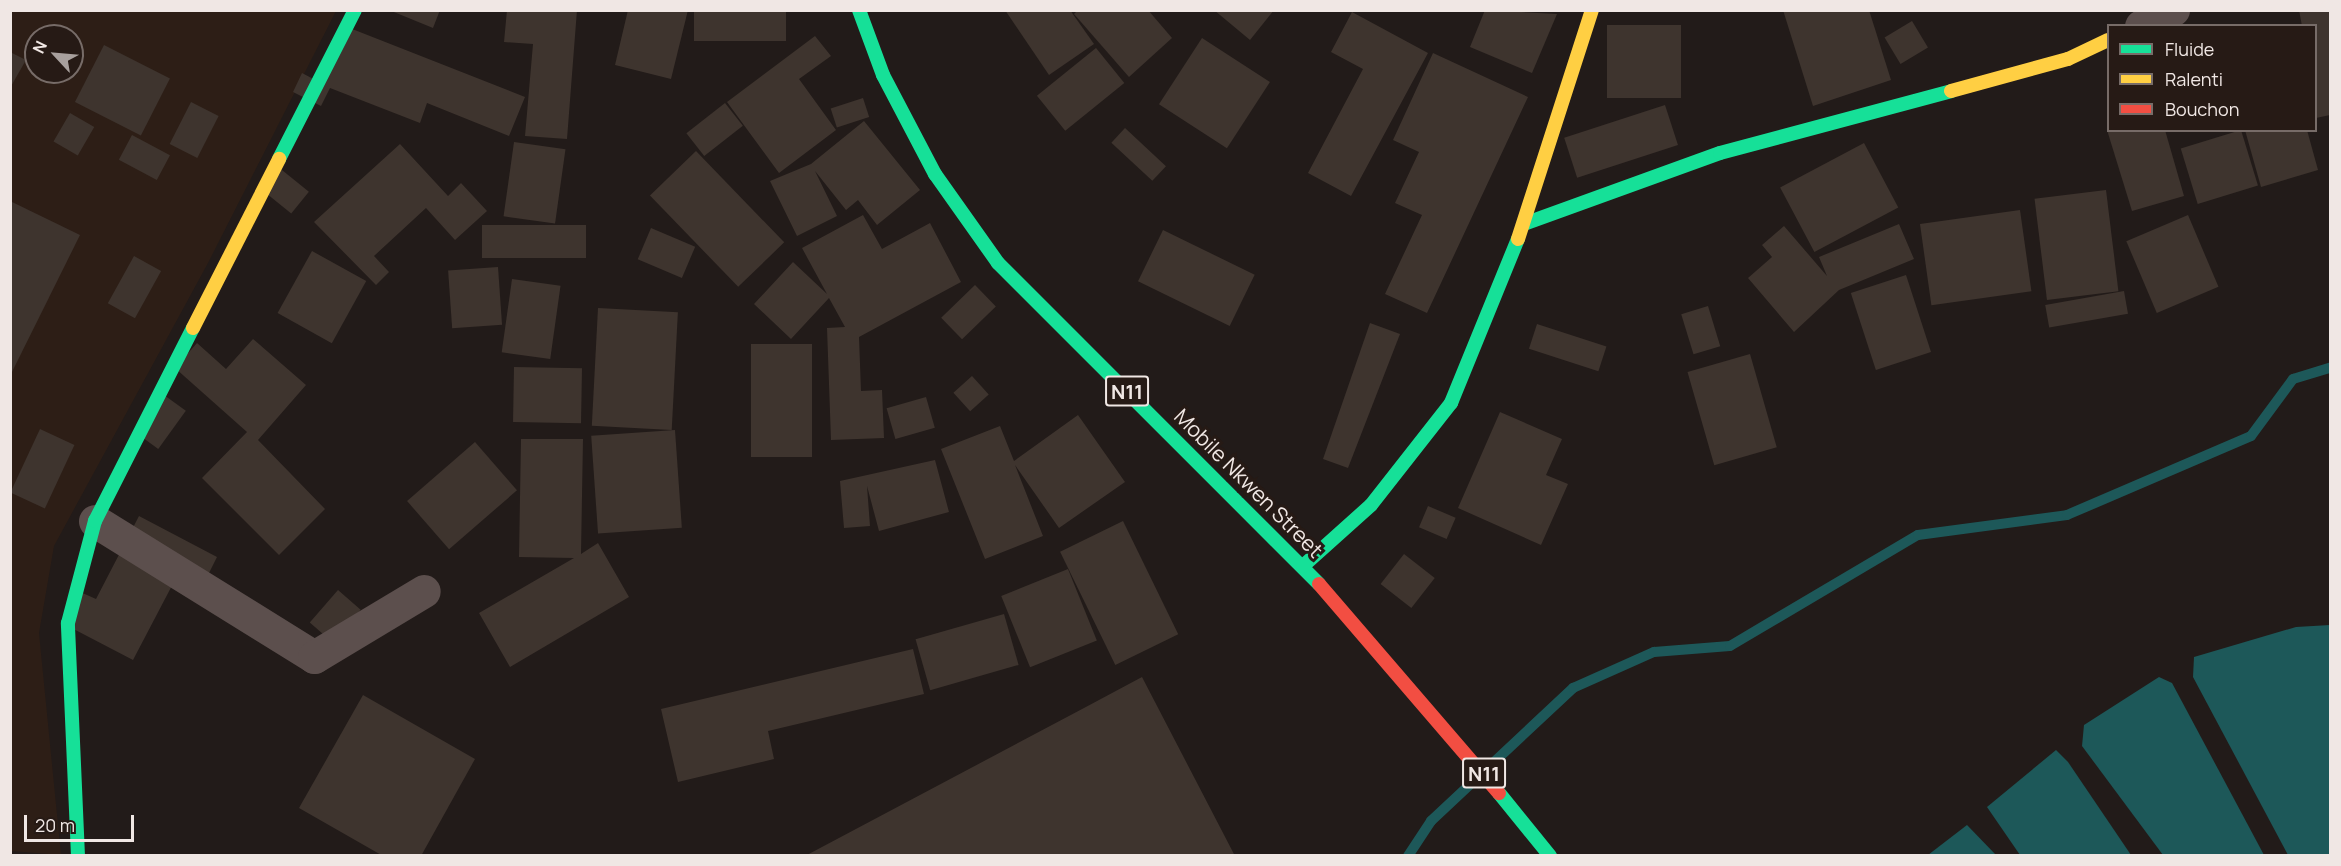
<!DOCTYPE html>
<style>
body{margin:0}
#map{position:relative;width:2341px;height:866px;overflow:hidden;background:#221b19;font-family:Manrope,sans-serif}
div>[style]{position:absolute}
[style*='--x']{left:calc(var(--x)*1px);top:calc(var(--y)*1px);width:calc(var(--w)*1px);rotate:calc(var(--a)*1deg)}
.built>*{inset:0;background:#2d1e16}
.water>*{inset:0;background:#1d5859}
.stream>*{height:10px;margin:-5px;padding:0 5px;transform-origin:5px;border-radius:5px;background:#1d5859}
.building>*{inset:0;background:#3e342e;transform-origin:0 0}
.street>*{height:33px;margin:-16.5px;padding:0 16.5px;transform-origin:16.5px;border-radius:16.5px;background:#5c4f4d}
.fast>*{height:14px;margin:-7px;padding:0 7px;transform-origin:7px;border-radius:7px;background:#16e098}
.slow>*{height:14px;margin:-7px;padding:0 7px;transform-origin:7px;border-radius:7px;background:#ffcf43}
.jam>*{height:14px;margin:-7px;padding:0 7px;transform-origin:7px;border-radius:7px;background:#f24e42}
span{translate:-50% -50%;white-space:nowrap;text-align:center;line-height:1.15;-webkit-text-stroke:6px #261a15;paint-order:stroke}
.shield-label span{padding:2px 4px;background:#261a15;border:2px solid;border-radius:4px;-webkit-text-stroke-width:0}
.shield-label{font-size:20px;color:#f0e7e4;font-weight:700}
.street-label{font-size:21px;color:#f0e7e4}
.frame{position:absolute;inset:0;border:12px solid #f0e7e4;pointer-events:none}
.legend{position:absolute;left:2107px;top:24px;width:210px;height:108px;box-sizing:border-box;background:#261a15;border:2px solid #776c68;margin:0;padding:8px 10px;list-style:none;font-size:18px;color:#f0e7e4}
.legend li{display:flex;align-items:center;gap:12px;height:30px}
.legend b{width:30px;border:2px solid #776c68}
.north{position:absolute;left:24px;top:24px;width:60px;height:60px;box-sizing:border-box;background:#261a15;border:2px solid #776c68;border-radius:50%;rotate:296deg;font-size:16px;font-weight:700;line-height:24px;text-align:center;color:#f0e7e4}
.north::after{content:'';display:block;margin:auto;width:21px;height:27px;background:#a8a09d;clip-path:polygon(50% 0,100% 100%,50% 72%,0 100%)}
.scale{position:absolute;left:24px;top:815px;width:110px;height:27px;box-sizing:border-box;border:3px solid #f0e7e4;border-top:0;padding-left:8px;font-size:18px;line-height:21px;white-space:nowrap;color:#f0e7e4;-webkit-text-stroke:4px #261a15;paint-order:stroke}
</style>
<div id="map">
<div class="built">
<i style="clip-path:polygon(evenodd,11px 11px,336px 11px,208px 263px,54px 546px,39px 633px,61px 855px,11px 851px,11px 11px,36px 36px,72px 36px,72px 72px,36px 72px,36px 36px)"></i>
</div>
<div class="water">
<i style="clip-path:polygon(2330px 625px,2330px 855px,2288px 855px,2193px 677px,2194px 657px,2296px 627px)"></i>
<i style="clip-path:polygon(2159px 677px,2172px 683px,2264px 855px,2163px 855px,2082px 746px,2084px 725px)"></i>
<i style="clip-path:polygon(2056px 750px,2068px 762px,2131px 855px,2020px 855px,1987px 807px)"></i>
<i style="clip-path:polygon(1967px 825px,1996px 855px,1928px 855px)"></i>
</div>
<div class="stream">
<i style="--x:1408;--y:856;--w:42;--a:-56.7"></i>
<i style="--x:1431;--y:821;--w:195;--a:-43.1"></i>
<i style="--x:1573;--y:688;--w:89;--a:-24"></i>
<i style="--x:1654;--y:652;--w:76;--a:-4.5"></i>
<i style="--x:1730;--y:646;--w:218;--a:-30.6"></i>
<i style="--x:1918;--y:535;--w:150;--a:-7.6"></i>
<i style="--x:2067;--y:515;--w:200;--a:-23.2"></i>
<i style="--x:2251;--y:436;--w:71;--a:-53.6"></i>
<i style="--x:2293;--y:379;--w:39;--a:-17"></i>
</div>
<div class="building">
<i style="clip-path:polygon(389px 10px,440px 10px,433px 28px)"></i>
<i style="clip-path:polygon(507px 10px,577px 10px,567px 139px,525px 136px,533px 44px,504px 42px)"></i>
<i style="clip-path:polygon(628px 10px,688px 10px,671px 79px,615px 65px)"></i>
<i style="left:694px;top:10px;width:92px;height:31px"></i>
<i style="clip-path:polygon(1005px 10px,1070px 10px,1094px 44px,1049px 75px)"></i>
<i style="clip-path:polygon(1078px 10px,1148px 10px,1172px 38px,1129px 77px,1074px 14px)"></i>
<i style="clip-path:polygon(1214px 10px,1274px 10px,1250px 40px)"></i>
<i style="clip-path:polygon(1485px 10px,1557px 14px,1532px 73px,1470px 47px)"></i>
<i style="clip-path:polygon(1783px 10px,1869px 10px,1891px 80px,1813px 106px)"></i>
<i style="clip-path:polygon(2299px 10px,2330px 10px,2330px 115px,2316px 118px,2316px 26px,2302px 26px)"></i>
<i style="clip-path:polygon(1352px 12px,1428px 53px,1351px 196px,1308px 173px,1363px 69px,1331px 52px)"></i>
<i style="left:1912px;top:21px;width:31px;height:32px;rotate:59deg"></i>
<i style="clip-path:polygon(342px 25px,525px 97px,509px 136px,427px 103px,420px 123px,330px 88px,321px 106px,293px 92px,302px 73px,319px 82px)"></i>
<i style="left:1607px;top:25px;width:74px;height:73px"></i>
<i style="clip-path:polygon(815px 36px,831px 56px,799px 79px,836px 130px,779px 173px,727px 102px)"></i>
<i style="left:1202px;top:38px;width:81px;height:79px;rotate:33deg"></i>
<i style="left:104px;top:45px;width:74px;height:64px;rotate:27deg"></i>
<i style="left:1096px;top:48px;width:45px;height:76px;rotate:51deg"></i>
<i style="clip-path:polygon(10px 52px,26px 60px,10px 88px)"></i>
<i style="clip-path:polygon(1433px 53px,1528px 97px,1427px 313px,1385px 294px,1422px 215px,1395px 203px,1419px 152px,1393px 140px)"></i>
<i style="left:863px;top:98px;width:20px;height:34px;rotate:72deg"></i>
<i style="left:191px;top:102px;width:31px;height:47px;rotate:27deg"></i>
<i style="left:725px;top:103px;width:29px;height:49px;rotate:52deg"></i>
<i style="left:1665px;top:105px;width:42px;height:106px;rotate:72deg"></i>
<i style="left:70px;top:113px;width:28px;height:33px;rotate:30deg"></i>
<i style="clip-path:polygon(864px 121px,920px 190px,877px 225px,858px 200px,846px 210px,815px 171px,837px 216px,797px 236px,770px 181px,811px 164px)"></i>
<i style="left:1125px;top:128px;width:56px;height:20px;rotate:43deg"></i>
<i style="clip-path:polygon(2107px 130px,2165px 130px,2184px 196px,2132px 211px)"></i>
<i style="left:2241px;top:130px;width:58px;height:63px;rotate:73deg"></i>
<i style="clip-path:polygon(2245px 130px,2307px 130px,2318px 170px,2261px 187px)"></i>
<i style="left:132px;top:135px;width:43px;height:28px;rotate:28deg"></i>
<i style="left:514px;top:142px;width:52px;height:75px;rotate:8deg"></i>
<i style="left:1864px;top:143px;width:73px;height:95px;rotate:62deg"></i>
<i style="clip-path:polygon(400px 144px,448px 196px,461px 183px,487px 211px,455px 240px,426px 208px,374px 256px,389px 272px,376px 285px,314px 222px)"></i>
<i style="left:696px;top:151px;width:127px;height:64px;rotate:46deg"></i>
<i style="left:277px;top:166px;width:41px;height:28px;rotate:39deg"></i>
<i style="left:2106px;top:190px;width:102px;height:72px;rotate:83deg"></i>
<i style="clip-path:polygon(10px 201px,80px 235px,10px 376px)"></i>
<i style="left:2020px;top:210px;width:82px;height:101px;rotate:82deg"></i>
<i style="clip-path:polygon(863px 215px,882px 249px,930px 223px,961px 282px,859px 337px,861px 391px,882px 390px,884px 438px,831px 440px,827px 328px,845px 327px,829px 298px,791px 339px,754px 304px,793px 262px,827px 294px,802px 248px)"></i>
<i style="left:2188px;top:215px;width:78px;height:67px;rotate:67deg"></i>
<i style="clip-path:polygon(1899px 224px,1914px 259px,1839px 290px,1794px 332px,1748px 278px,1772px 257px,1762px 245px,1784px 226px,1827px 276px,1819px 257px)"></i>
<i style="left:586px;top:225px;width:33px;height:104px;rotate:90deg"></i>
<i style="left:651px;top:228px;width:48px;height:34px;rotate:23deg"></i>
<i style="left:1163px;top:230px;width:102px;height:57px;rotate:26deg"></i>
<i style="left:312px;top:251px;width:62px;height:71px;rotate:29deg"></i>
<i style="left:134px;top:256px;width:31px;height:54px;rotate:29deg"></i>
<i style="left:498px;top:267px;width:58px;height:50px;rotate:86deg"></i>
<i style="left:1906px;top:275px;width:81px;height:58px;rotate:72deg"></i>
<i style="left:512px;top:279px;width:49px;height:74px;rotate:8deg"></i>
<i style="left:975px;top:285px;width:30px;height:47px;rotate:46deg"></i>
<i style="left:2124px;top:291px;width:23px;height:80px;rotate:80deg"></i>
<i style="left:1708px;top:306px;width:42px;height:28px;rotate:73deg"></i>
<i style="left:598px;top:308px;width:80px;height:118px;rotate:3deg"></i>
<i style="clip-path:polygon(1370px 323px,1400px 334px,1348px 468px,1323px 459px)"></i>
<i style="left:1537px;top:324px;width:73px;height:26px;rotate:18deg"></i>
<i style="clip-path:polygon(253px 339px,306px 385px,258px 440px,325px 509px,279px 555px,202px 478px,247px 432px,175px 368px,197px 343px,226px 369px)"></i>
<i style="left:751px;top:344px;width:61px;height:113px"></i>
<i style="left:1750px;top:354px;width:97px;height:65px;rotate:74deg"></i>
<i style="left:514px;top:367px;width:68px;height:55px;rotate:1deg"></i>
<i style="left:972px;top:376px;width:25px;height:25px;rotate:48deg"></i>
<i style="left:164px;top:395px;width:27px;height:47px;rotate:36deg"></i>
<i style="left:926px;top:397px;width:32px;height:41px;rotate:74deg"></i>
<i style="clip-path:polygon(1500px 412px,1562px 439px,1546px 475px,1568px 484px,1541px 545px,1458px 508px)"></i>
<i style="clip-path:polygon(1078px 415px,1125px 482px,1059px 528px,1015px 465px,1043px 536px,985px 559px,941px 449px,1000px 426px,1014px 461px)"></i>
<i style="left:40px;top:429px;width:38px;height:70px;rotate:25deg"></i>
<i style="left:675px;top:430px;width:98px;height:84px;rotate:86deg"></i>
<i style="clip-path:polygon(521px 439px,583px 439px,581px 554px,598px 543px,629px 597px,510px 667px,479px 613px,574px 558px,519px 557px)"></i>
<i style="left:475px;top:442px;width:64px;height:90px;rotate:49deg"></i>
<i style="clip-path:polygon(935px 460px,949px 512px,879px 531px,867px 486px,870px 526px,844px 528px,840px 481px)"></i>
<i style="left:1428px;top:506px;width:30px;height:23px;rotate:23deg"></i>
<i style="clip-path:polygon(139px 516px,217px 557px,201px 589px,177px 576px,133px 660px,62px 623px,78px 591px,96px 599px)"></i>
<i style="left:1123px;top:521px;width:126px;height:70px;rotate:64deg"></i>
<i style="left:1404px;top:554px;width:39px;height:38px;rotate:38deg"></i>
<i style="left:1068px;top:569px;width:77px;height:72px;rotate:68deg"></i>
<i style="left:338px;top:590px;width:30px;height:43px;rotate:41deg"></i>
<i style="left:1004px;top:614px;width:53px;height:92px;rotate:74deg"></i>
<i style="clip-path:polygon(913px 649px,924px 694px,768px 731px,774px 759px,678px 782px,661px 709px)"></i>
<i style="clip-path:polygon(1142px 677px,1235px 856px,805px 856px,1084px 708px)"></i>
<i style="clip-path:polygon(363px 695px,475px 759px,421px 856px,383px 856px,299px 808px)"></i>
</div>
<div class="street">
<i style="--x:2141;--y:26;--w:36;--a:-27"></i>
<i style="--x:95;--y:521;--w:258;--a:31.8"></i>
<i style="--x:314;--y:657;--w:128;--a:-31"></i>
</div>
<div class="fast">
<i style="--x:859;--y:10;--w:69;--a:69.7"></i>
<i style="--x:883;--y:75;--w:112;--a:62.3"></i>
<i style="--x:935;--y:174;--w:109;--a:54.7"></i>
<i style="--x:998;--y:263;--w:454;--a:45"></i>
<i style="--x:279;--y:159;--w:167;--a:-63"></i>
<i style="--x:1524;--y:224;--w:208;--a:-19.9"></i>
<i style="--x:1720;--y:153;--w:239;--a:-15"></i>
<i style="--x:1303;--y:566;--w:91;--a:-41.9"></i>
<i style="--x:1371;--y:505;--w:130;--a:-51.9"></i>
<i style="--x:1451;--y:403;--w:177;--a:-67.8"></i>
<i style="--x:1499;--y:793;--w:81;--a:51"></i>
<i style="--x:78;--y:856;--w:233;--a:-92.5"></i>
<i style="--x:68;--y:623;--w:106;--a:-75.2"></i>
<i style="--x:95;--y:521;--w:216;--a:-63.1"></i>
</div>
<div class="slow">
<i style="--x:1951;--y:91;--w:121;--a:-15.3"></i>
<i style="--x:2068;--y:59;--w:44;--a:-25.4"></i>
<i style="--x:1518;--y:239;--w:241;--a:-72.1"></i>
<i style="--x:193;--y:328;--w:190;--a:-63"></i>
</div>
<div class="jam">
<i style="--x:1319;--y:584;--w:276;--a:49.3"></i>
</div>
<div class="shield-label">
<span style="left:1127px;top:391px">N11</span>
<span style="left:1484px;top:773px">N11</span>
</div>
<div class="street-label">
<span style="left:1249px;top:483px;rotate:45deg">Mobile Nkwen Street</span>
</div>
<div class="frame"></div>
<ul class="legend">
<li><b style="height:8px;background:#16e098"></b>Fluide</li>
<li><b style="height:8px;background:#ffcf43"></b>Ralenti</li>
<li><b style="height:8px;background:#f24e42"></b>Bouchon</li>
</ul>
<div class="north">N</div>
<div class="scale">20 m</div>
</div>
